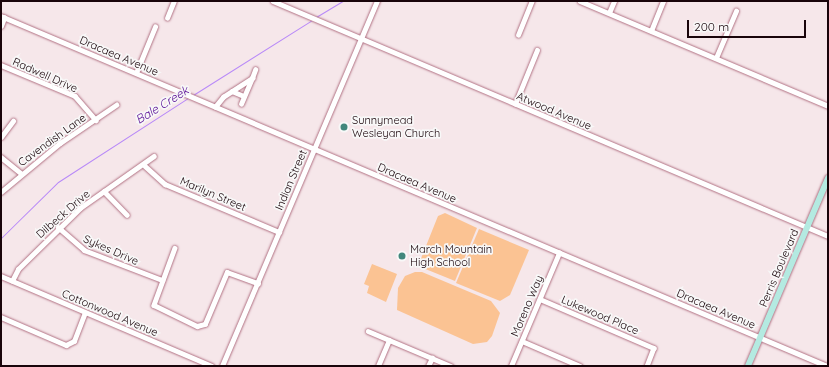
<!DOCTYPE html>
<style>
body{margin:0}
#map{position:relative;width:829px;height:367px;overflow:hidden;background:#f6e7ea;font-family:Quicksand,sans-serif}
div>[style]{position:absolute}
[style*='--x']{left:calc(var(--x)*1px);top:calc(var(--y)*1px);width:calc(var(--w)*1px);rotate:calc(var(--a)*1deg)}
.green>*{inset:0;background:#fbc393}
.stream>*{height:1px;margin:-0.5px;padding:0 0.5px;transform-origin:0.5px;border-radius:0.5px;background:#b889f8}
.roads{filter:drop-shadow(0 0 1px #b17183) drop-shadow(0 0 1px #b17183)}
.minor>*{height:4.5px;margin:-2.25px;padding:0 2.25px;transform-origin:2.25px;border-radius:2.25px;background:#fff}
.major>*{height:5.5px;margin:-2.75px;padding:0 2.75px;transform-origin:2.75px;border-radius:2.75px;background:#b4eae1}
.dots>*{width:11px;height:11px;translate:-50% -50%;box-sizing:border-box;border:2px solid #f8f8f8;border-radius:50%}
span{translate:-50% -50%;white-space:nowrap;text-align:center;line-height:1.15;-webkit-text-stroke:3.5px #f8f8f8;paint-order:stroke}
.street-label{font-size:11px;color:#19040a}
.poi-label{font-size:11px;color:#19040a}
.left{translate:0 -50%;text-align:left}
.water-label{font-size:12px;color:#590d96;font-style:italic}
.frame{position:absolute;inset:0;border:2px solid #19040a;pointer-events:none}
.scale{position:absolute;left:687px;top:20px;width:119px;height:18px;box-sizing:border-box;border:2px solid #19040a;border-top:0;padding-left:5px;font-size:12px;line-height:14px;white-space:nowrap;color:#19040a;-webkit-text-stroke:3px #f8f8f8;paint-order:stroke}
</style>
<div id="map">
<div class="green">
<i style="clip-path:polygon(445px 213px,477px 228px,455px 281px,418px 266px,438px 216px)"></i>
<i style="clip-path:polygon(479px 229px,529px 250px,510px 295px,500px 301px,456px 283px)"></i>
<i style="clip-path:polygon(372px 264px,397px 274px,386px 302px,367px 293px,369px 286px,364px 284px)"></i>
<i style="clip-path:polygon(415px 272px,422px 272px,491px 301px,500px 313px,492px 336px,487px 342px,473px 344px,397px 310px,398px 288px,405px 276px)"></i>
</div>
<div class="stream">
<i style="--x:316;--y:17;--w:31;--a:-31"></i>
<i style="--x:193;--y:95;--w:141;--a:-32.2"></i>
<i style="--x:1;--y:238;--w:80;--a:-44.5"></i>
<i style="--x:58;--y:182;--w:155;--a:-32.9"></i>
</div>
<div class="roads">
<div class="minor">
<i style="--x:273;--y:1;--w:603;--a:22.95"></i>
<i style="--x:580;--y:1;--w:269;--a:22.9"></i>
<i style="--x:609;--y:13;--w:13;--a:-67"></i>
<i style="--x:1;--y:16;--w:897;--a:22.96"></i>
<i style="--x:167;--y:18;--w:18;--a:-68"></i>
<i style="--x:1;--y:26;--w:9;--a:-69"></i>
<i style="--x:651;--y:31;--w:32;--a:-68"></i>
<i style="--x:518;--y:35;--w:37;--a:-68"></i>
<i style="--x:716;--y:58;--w:51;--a:-66.9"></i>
<i style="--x:1;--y:65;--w:80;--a:22.7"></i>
<i style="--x:75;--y:96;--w:32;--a:49"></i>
<i style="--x:136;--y:73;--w:50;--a:-67.6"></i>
<i style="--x:232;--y:91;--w:13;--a:23"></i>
<i style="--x:241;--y:104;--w:28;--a:-67"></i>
<i style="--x:515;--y:104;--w:58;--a:-67.8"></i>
<i style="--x:215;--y:107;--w:13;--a:-51"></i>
<i style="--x:223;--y:97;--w:35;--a:-33"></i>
<i style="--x:252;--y:78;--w:9;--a:-69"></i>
<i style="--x:1;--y:137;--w:20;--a:-53"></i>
<i style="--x:1;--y:157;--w:26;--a:39"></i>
<i style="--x:145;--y:166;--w:27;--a:42"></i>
<i style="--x:165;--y:184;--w:124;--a:22.8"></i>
<i style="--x:104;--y:191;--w:33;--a:46"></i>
<i style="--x:1;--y:192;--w:77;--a:-39.7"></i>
<i style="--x:60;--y:143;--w:68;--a:-34.2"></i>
<i style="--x:58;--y:227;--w:35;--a:41"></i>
<i style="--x:84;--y:250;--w:84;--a:21"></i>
<i style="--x:175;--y:248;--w:61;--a:110.2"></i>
<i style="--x:154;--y:305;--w:48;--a:26"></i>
<i style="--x:197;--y:326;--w:8;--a:-14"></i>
<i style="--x:205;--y:324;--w:56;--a:-67.1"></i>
<i style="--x:227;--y:272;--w:33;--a:20"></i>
<i style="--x:1;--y:276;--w:229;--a:23.1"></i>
<i style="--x:12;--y:281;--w:13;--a:-63"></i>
<i style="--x:18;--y:269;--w:87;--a:-44.5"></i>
<i style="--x:80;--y:208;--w:90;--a:-35.1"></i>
<i style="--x:540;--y:299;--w:124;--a:23.3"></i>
<i style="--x:654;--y:348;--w:19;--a:111"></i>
<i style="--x:1;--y:317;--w:71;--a:23.3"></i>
<i style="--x:66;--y:345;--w:9;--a:-27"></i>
<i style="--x:74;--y:341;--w:30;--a:-69"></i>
<i style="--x:368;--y:331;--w:90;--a:22.9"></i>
<i style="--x:522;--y:341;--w:63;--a:23.3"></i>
<i style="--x:222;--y:366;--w:397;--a:-67"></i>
<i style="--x:378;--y:366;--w:28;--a:-67"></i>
<i style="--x:428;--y:366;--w:9;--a:-63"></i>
<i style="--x:511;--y:366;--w:123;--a:-67"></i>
</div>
<div class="major">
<i style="--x:748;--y:366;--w:204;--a:-66.9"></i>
</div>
</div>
<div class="dots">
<i style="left:344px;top:127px;background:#42877c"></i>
<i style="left:402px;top:256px;background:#42877c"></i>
</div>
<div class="street-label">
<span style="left:119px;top:56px;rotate:23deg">Dracaea Avenue</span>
<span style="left:45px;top:75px;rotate:24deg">Radwell Drive</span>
<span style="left:554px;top:111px;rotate:23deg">Atwood Avenue</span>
<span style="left:52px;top:140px;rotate:-36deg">Cavendish Lane</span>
<span style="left:291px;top:180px;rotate:-67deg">Indian Street</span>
<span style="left:417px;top:183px;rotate:23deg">Dracaea Avenue</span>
<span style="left:213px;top:194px;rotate:23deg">Marilyn Street</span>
<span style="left:63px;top:214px;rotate:-41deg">Dilbeck Drive</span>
<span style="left:111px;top:250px;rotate:24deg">Sykes Drive</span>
<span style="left:779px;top:268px;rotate:-67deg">Perris Boulevard</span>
<span style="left:527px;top:306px;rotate:-67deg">Moreno Way</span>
<span style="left:716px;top:309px;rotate:23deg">Dracaea Avenue</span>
<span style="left:110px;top:313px;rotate:23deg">Cottonwood Avenue</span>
<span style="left:600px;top:315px;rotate:23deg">Lukewood Place</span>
</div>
<div class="poi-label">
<span class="left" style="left:352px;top:127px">Sunnymead<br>Wesleyan Church</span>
<span class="left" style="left:410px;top:256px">March Mountain<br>High School</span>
</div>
<div class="water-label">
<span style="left:162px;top:105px;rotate:-32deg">Bale Creek</span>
</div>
<div class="frame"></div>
<div class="scale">200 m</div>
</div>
